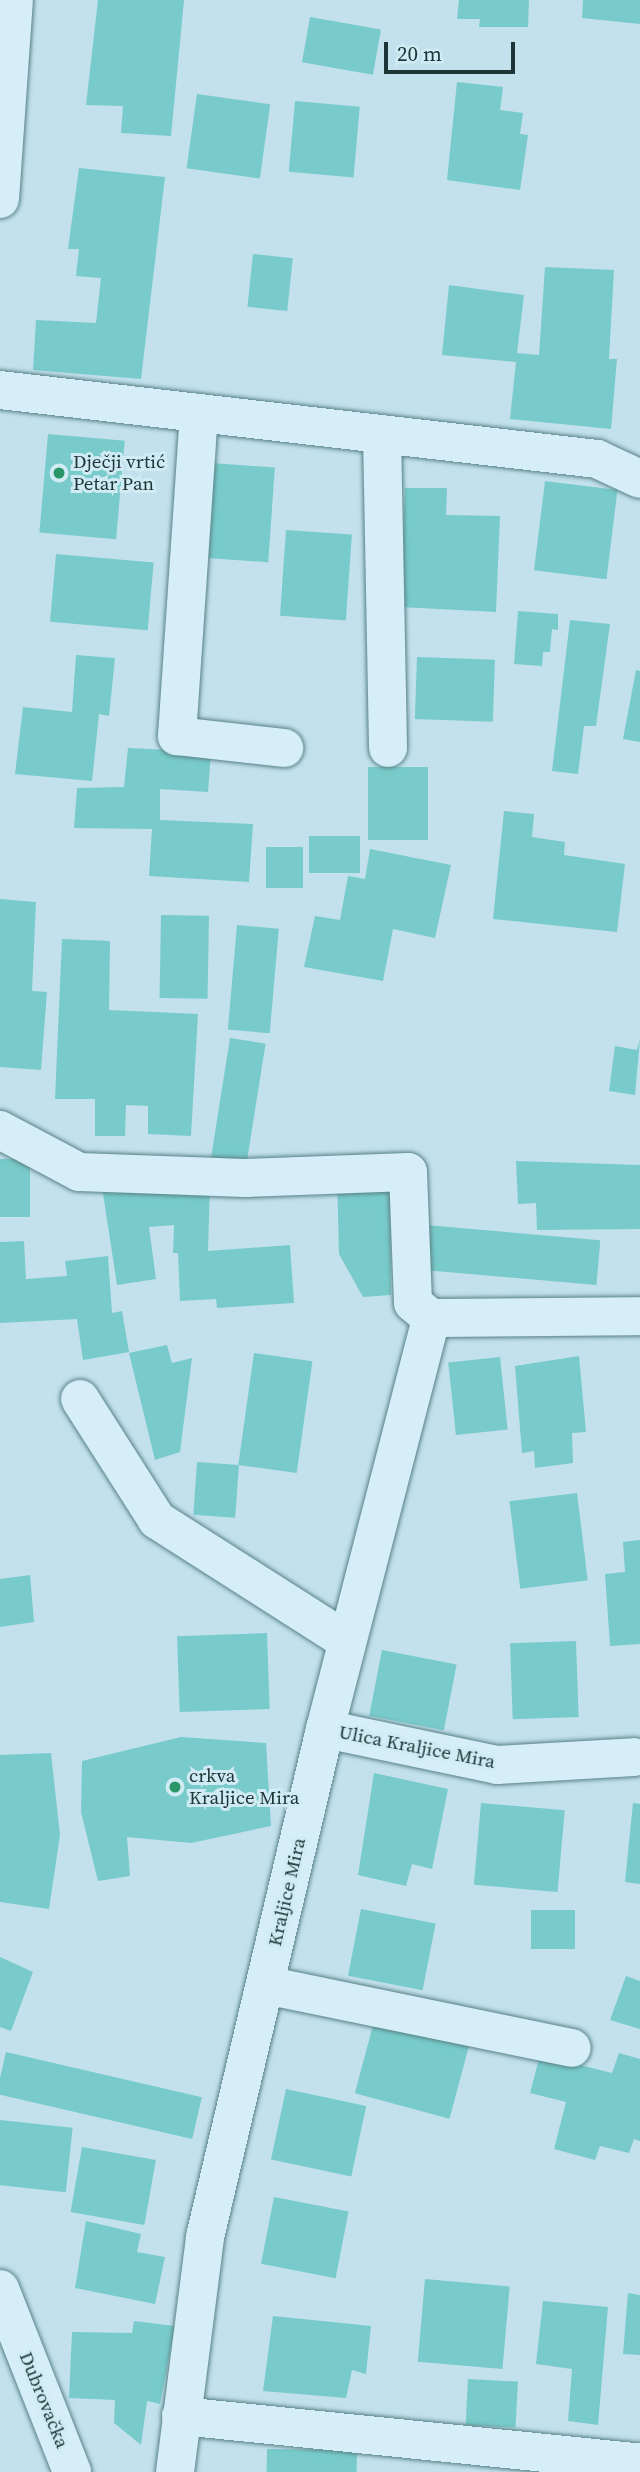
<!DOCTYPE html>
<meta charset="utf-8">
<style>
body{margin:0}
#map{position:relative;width:640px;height:2472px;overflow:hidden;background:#c2e1ed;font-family:"Source Serif 4",serif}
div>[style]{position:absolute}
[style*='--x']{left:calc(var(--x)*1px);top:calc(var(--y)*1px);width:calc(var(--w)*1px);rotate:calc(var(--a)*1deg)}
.building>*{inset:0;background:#78cbca;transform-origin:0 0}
.roads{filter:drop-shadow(0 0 2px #598287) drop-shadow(0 0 2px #598287)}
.minor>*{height:38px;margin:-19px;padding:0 19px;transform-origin:19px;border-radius:19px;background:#d5eef8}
.dots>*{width:19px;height:19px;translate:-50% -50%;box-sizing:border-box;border:4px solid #d1ebf5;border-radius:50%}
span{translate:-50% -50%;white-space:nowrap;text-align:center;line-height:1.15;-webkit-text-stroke:6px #d1ebf5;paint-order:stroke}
.poi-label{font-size:19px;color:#1d3536}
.left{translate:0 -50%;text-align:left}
.street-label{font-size:19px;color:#1d3536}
.scale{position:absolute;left:384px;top:42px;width:131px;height:32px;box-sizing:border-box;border:4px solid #1d3536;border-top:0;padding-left:9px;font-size:21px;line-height:24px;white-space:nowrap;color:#1d3536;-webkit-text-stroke:5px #d1ebf5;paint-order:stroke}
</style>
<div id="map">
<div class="building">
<i style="clip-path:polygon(98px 0,184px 0,171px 136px,121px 133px,123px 106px,86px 105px)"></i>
<i style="clip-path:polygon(459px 0,529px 0,528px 27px,479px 27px,480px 19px,457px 19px)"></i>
<i style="clip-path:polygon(583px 0,640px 0,640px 24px,582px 18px)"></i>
<i style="left:310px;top:17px;width:72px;height:46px;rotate:10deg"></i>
<i style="clip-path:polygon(457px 82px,503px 87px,500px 110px,523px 113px,520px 134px,528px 135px,520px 190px,447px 180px)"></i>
<i style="left:197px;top:94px;width:74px;height:75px;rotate:8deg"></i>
<i style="left:295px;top:101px;width:65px;height:71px;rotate:5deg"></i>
<i style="clip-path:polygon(79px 168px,165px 177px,141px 379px,33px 370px,36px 320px,96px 323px,101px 278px,76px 276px,79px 249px,68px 249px)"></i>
<i style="left:253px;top:254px;width:40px;height:53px;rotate:6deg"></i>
<i style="clip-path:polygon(545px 267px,614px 270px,609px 359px,617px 359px,611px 429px,510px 419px,516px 362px,442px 355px,449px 285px,524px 295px,517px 353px,539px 355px)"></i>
<i style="left:48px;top:434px;width:77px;height:99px;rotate:5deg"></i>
<i style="left:211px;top:463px;width:64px;height:95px;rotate:4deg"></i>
<i style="left:545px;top:481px;width:73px;height:90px;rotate:7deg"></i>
<i style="clip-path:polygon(405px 488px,447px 488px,446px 515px,500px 516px,496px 612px,400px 607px)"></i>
<i style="left:286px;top:530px;width:66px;height:86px;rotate:4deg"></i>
<i style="left:56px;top:554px;width:98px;height:68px;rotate:5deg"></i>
<i style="clip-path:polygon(518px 611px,558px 614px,558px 630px,552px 629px,550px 652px,543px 652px,542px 666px,514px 664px)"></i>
<i style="clip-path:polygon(570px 620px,610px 624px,596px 726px,584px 726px,578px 774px,552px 771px)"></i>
<i style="clip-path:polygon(76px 655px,115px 658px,109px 716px,99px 714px,92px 781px,15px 774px,23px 707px,72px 712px)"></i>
<i style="left:417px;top:657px;width:78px;height:62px;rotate:2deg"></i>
<i style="clip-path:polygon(636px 670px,640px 671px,640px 742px,623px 739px)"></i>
<i style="clip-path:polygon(128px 748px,211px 752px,208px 792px,160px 789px,160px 820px,253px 824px,249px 882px,149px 876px,152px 829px,74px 828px,77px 788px,124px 787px)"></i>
<i style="left:368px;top:767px;width:60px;height:73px"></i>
<i style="clip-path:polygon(504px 811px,534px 814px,532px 837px,565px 842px,564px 855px,625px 864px,617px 932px,493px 919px)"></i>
<i style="left:309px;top:836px;width:51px;height:37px"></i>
<i style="left:303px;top:847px;width:41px;height:37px;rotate:90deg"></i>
<i style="clip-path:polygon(370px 849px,451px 865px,435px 938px,393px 929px,383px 981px,304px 967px,315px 916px,340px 920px,348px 876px,365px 879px)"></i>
<i style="clip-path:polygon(0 899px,36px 902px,32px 991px,47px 992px,41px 1070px,0 1067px)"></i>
<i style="left:161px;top:915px;width:48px;height:83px;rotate:1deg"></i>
<i style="left:237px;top:925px;width:42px;height:105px;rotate:5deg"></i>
<i style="clip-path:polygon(62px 939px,110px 941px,109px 1010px,198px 1014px,191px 1136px,148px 1134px,148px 1106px,126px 1105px,125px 1136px,95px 1136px,95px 1099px,55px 1099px)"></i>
<i style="left:230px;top:1038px;width:36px;height:122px;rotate:9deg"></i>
<i style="clip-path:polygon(640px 1039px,635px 1095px,609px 1091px,615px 1046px,637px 1050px)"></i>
<i style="left:0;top:1159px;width:30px;height:58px"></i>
<i style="clip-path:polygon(516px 1161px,640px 1165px,640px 1229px,537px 1230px,536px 1203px,518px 1204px)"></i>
<i style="clip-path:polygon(390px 1172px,391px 1295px,363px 1297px,339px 1254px,337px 1174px)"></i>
<i style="clip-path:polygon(210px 1186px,208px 1251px,290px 1245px,294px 1303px,217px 1308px,216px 1299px,180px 1301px,178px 1253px,173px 1253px,174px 1225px,149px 1227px,156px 1279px,117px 1285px,102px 1187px)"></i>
<i style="left:426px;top:1225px;width:175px;height:45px;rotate:5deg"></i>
<i style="clip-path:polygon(24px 1241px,26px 1279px,67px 1276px,65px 1261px,108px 1256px,112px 1313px,122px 1311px,129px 1352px,83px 1360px,77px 1319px,0 1323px,0 1242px)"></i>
<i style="clip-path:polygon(167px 1345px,172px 1363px,192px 1358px,180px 1452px,155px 1460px,129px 1353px)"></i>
<i style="left:254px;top:1353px;width:59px;height:113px;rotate:8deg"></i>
<i style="clip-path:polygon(579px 1356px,586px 1432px,572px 1433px,573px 1463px,535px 1468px,534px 1451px,522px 1453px,515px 1366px)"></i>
<i style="left:500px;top:1357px;width:73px;height:52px;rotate:84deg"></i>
<i style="left:197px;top:1462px;width:42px;height:53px;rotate:4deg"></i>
<i style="left:577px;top:1493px;width:88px;height:68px;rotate:83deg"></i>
<i style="clip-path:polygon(640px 1540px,640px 1644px,610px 1646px,605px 1574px,625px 1572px,623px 1542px)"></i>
<i style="clip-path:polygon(30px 1575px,34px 1622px,0 1627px,0 1579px)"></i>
<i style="left:267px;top:1633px;width:76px;height:90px;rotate:88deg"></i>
<i style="left:576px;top:1641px;width:76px;height:66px;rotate:88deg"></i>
<i style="left:382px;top:1650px;width:76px;height:67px;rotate:11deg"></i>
<i style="clip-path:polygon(181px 1737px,266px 1743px,271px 1826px,191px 1843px,127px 1837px,130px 1876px,98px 1881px,81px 1812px,82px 1761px)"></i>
<i style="clip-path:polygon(51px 1753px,60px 1835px,49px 1909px,0 1902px,0 1755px)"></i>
<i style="clip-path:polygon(374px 1773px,448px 1789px,432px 1869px,412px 1864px,406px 1886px,358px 1875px)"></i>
<i style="left:481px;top:1803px;width:84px;height:82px;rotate:5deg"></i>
<i style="clip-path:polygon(633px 1803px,640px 1804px,640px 1884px,625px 1882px)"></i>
<i style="left:361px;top:1909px;width:76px;height:68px;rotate:11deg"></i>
<i style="left:531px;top:1910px;width:44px;height:39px"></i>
<i style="clip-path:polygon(0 1957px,33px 1972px,11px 2031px,0 2027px)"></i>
<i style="clip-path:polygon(626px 1976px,640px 1981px,640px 2029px,610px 2020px)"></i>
<i style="left:375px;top:2018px;width:98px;height:78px;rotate:15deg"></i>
<i style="left:6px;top:2052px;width:201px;height:43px;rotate:13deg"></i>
<i style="clip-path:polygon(619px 2053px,640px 2059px,640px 2141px,634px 2139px,629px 2153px,600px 2146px,595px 2160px,554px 2149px,566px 2102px,530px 2093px,540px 2055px,612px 2073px)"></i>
<i style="left:286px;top:2089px;width:82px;height:72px;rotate:12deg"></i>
<i style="left:0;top:2120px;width:73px;height:65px;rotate:6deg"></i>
<i style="left:82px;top:2147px;width:75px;height:66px;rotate:10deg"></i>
<i style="left:274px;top:2197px;width:76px;height:68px;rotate:11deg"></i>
<i style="clip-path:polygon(86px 2221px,141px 2234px,137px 2252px,165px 2257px,155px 2304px,75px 2288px)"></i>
<i style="left:425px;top:2279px;width:85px;height:83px;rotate:5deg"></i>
<i style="clip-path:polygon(628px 2293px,640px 2295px,640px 2355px,623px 2354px)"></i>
<i style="clip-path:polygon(543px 2301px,608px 2307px,598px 2425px,568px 2421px,572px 2369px,536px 2364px)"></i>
<i style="clip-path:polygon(273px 2316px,371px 2326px,366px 2374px,352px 2370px,346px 2398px,263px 2391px)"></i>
<i style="clip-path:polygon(134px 2321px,175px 2326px,160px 2404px,147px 2401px,141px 2445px,114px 2423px,115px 2400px,69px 2398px,72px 2332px,132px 2333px)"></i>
<i style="left:468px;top:2379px;width:50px;height:46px;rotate:3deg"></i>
<i style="left:267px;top:2449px;width:90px;height:23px;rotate:1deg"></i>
</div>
<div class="roads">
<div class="minor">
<i style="--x:0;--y:199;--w:199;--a:-86"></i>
<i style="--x:0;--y:390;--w:601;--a:6.59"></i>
<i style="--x:597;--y:459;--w:47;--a:24.9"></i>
<i style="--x:199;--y:413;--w:324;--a:93.9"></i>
<i style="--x:177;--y:736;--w:108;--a:6.4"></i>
<i style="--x:382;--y:434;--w:314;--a:88.9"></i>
<i style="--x:0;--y:1130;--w:89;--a:28"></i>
<i style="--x:79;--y:1172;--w:166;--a:2.1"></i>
<i style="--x:245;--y:1178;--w:163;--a:-2.1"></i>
<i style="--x:408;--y:1172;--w:131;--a:87.8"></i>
<i style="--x:413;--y:1303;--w:23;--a:40"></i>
<i style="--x:431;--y:1318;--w:209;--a:-0.5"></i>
<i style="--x:80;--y:1399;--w:143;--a:57.5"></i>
<i style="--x:157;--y:1520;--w:225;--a:32.5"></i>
<i style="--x:325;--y:1729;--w:176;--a:11.8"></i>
<i style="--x:497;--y:1765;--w:137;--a:-3.3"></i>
<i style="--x:265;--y:1985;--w:313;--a:11.6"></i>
<i style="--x:0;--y:2289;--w:197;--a:68.5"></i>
<i style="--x:181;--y:2416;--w:461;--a:5.8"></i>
<i style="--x:175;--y:2472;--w:237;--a:-82.7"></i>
<i style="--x:205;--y:2237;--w:522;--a:-76.71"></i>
<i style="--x:325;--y:1729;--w:424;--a:-75.5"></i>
</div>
</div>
<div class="dots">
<i style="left:59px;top:473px;background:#2a9566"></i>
<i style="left:175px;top:1787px;background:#2a9566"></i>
</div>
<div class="poi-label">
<span class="left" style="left:73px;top:473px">Dječji vrtić<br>Petar Pan</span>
<span class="left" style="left:189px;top:1787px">crkva<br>Kraljice Mira</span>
</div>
<div class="street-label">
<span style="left:417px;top:1747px;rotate:11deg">Ulica Kraljice Mira</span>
<span style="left:287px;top:1892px;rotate:-77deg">Kraljice Mira</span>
<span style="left:44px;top:2400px;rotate:68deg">Dubrovačka</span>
</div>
<div class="scale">20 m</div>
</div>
